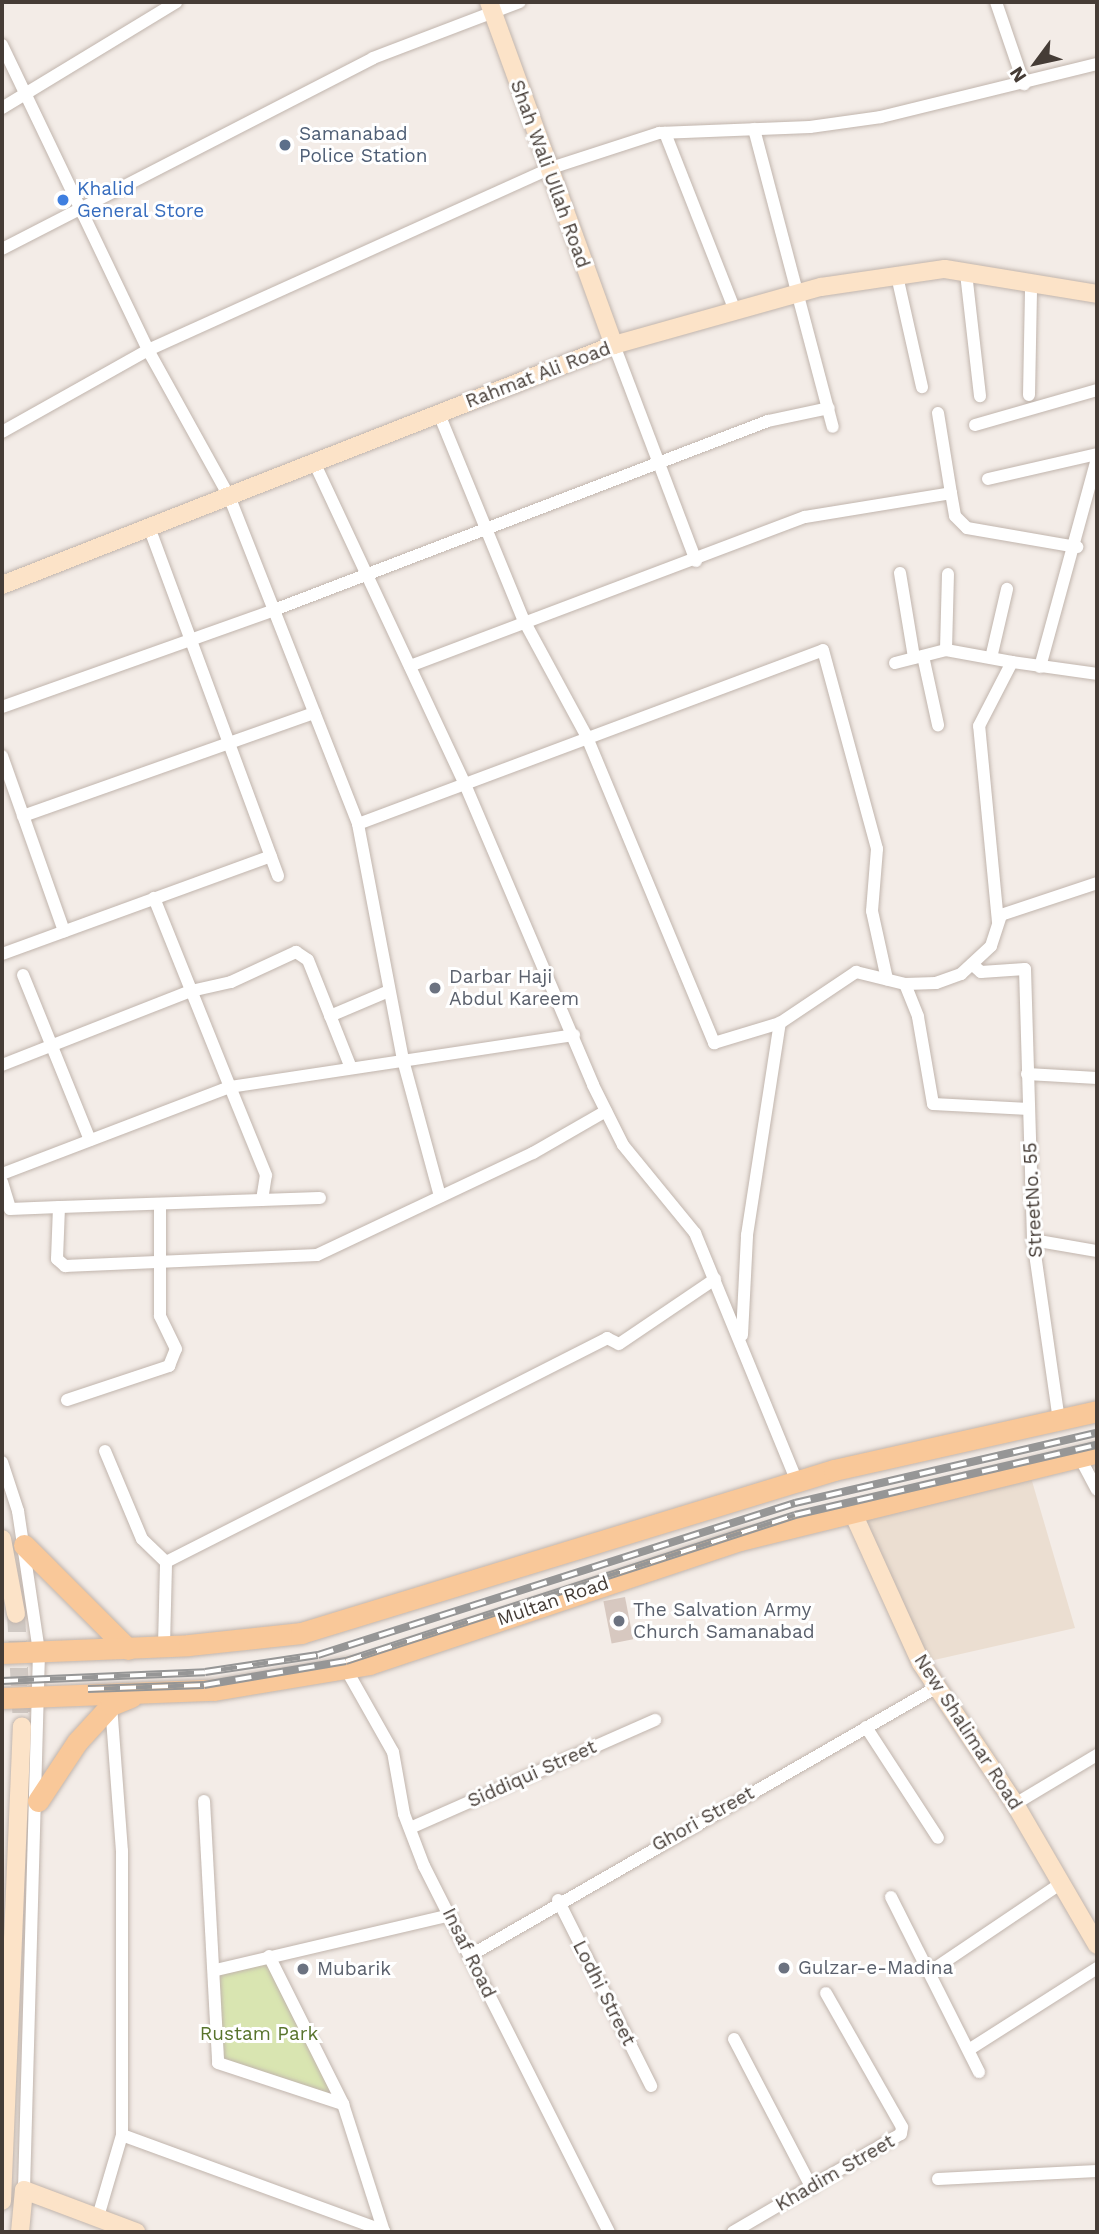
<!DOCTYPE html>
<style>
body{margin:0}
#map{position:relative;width:1099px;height:2234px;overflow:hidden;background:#f3ece7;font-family:"Work Sans",sans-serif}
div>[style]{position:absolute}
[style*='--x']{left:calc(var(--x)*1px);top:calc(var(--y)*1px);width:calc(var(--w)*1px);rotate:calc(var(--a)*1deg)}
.education>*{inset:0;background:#ebded1}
.green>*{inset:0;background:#d9e5b1}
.building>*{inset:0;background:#d7c8c0;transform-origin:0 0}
.secondary-tunnel>*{height:18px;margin-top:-9px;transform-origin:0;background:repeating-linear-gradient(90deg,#d0c9c4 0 18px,transparent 0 27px)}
.roads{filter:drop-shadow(0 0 2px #c1b5ad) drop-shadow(0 0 2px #c1b5ad)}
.street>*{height:12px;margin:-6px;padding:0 6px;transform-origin:6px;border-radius:6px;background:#fff}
.secondary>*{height:18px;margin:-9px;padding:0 9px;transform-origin:9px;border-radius:9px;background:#fce3c8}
.primary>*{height:21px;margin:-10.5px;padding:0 10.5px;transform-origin:10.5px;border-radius:10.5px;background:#f9c899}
.rail>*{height:8px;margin-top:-4px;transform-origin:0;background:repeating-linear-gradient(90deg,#fff 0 16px,#969696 0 32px);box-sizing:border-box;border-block:2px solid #969696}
.dots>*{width:19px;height:19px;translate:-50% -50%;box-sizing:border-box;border:4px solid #fff;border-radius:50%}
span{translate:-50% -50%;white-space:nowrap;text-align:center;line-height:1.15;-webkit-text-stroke:6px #fff;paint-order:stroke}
.service-label{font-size:19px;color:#4e5e75}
.left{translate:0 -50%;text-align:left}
.street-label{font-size:19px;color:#453c36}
.shop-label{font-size:19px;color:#366cbe}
.worship-label{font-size:19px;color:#5b616d}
.park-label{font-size:19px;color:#58742c}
.frame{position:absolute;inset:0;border:4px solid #453c36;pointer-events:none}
.north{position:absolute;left:1001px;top:28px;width:70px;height:70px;-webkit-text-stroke:5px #fff;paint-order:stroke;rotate:237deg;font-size:19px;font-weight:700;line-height:28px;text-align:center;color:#453c36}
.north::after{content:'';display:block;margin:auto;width:24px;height:32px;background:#453c36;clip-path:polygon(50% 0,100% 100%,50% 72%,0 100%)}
</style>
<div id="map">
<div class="education">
<i style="clip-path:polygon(1027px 1464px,1075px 1628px,921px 1663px,842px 1513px)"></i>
</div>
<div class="green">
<i style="clip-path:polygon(270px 1959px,343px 2104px,218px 2063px,216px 1970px)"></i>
</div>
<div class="building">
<i style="left:625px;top:1597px;width:43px;height:22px;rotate:79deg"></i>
</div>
<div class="secondary-tunnel">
<i style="--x:16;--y:1614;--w:112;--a:86.9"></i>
</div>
<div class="roads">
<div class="street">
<i style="--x:996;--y:2;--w:87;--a:71.1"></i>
<i style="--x:2;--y:45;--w:338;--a:64.4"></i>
<i style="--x:148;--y:350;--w:167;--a:61"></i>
<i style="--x:229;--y:496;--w:352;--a:68.5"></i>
<i style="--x:358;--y:824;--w:240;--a:79.2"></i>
<i style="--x:403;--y:1060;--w:141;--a:74.8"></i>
<i style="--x:2;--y:108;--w:204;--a:-31.3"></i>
<i style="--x:754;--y:129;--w:308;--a:75.2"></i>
<i style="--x:665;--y:133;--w:191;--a:68.5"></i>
<i style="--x:2;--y:249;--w:417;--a:-27.2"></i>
<i style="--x:373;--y:58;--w:157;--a:-20.9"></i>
<i style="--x:966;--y:273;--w:124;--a:83.5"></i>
<i style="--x:897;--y:276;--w:114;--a:77.3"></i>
<i style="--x:614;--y:345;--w:231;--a:69.2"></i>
<i style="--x:1029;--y:395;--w:109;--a:-88.9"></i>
<i style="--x:938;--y:413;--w:81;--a:80.8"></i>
<i style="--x:439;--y:414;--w:222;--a:67.7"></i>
<i style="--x:523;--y:619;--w:132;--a:61.5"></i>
<i style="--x:586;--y:735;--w:334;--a:67.4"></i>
<i style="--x:714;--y:1043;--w:69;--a:-16.9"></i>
<i style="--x:780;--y:1023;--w:92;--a:-33.9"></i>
<i style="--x:856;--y:972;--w:50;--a:13.8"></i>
<i style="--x:905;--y:984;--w:31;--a:-2"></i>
<i style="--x:936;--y:983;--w:27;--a:-20"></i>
<i style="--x:961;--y:974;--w:41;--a:-43"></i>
<i style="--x:991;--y:946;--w:33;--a:-72"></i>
<i style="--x:1001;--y:915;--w:101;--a:-18.4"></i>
<i style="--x:975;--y:425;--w:127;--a:-16"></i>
<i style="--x:2;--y:432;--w:167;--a:-29.3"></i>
<i style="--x:148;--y:350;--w:439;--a:-24.3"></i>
<i style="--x:548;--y:169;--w:117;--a:-18"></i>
<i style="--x:659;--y:133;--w:151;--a:-2.3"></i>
<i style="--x:810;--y:127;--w:72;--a:-8"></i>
<i style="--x:881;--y:117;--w:222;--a:-13.8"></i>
<i style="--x:314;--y:462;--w:353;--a:64.9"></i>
<i style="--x:464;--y:782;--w:329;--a:66.9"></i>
<i style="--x:593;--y:1085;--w:67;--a:63.4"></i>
<i style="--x:623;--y:1145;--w:114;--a:50.7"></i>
<i style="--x:695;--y:1233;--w:269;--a:67.7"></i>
<i style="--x:988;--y:479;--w:112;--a:-12.9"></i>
<i style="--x:149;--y:527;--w:372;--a:69.7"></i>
<i style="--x:900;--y:573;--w:86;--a:80.6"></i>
<i style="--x:946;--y:650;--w:76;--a:-88.5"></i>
<i style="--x:923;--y:656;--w:71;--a:77.7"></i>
<i style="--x:991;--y:658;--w:71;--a:-76.9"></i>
<i style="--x:895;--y:663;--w:53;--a:-14.3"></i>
<i style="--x:946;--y:650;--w:67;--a:10.3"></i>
<i style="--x:410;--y:666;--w:422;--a:-20.7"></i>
<i style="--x:805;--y:517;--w:148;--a:-9.3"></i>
<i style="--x:951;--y:493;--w:23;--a:80"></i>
<i style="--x:955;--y:516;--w:17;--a:45"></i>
<i style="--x:967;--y:528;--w:112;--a:9.8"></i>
<i style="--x:1040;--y:667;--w:217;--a:-74.7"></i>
<i style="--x:2;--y:707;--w:289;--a:-19.6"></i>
<i style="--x:274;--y:610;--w:529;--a:-20.94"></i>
<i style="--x:768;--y:421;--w:62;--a:-12"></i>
<i style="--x:2;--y:756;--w:186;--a:70.5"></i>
<i style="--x:23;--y:816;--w:309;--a:-19.5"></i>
<i style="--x:358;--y:824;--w:496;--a:-20.5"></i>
<i style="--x:823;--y:650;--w:206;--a:74.8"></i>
<i style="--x:877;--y:849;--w:62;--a:94.6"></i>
<i style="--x:872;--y:911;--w:70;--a:77.6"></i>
<i style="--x:998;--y:922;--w:197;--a:-95.5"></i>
<i style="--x:979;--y:726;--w:72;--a:-62.7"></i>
<i style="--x:1012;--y:662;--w:86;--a:8"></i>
<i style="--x:2;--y:954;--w:286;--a:-20"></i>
<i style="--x:972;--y:964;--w:12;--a:42"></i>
<i style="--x:981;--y:972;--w:44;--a:-3.9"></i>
<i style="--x:1025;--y:969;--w:271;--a:88.3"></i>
<i style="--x:1033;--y:1240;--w:182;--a:81.8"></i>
<i style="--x:23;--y:975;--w:178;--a:67.9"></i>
<i style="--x:905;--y:984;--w:35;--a:68"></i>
<i style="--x:918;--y:1017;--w:88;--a:80.2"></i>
<i style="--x:933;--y:1104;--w:96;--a:3"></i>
<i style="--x:330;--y:1016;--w:64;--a:-23"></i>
<i style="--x:2;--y:1065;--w:203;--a:-21.4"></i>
<i style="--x:191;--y:991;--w:41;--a:-12.7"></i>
<i style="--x:231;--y:982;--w:72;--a:-24.8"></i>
<i style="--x:296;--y:952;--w:14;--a:34"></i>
<i style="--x:308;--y:960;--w:116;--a:68.3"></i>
<i style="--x:1027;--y:1074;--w:70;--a:3.3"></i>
<i style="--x:2;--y:1174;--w:244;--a:-20.9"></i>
<i style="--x:230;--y:1087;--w:204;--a:-111.9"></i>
<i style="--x:2;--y:1182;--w:28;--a:73"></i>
<i style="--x:10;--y:1209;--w:49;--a:-2.3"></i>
<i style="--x:320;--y:1198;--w:261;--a:178"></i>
<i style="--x:59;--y:1207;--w:52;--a:92.2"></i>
<i style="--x:57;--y:1259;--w:11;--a:41"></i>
<i style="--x:65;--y:1266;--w:252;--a:-2.5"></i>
<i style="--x:317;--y:1255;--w:239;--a:-25.3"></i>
<i style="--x:533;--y:1153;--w:84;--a:-29.9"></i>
<i style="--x:262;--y:1200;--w:25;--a:-81"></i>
<i style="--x:266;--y:1175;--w:95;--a:-112.2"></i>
<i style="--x:230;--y:1087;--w:348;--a:-8.6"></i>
<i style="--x:1033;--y:1240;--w:65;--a:9.8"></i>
<i style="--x:742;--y:1335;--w:100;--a:-87.1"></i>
<i style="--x:747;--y:1235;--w:215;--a:-81.2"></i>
<i style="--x:67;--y:1400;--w:108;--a:-18.4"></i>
<i style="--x:169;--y:1366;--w:18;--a:-68"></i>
<i style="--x:176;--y:1349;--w:37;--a:-116"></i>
<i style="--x:160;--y:1316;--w:112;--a:-90"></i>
<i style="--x:105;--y:1451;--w:95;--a:67.2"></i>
<i style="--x:142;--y:1539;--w:33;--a:44"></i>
<i style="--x:1079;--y:1456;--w:38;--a:62"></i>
<i style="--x:2;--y:1462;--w:52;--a:71.9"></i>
<i style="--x:18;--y:1511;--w:143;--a:81.5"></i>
<i style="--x:39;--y:1652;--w:538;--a:91.6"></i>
<i style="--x:164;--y:1646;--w:84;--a:-88.6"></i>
<i style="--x:166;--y:1562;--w:495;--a:-26.9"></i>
<i style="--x:607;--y:1338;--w:13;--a:27"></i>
<i style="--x:619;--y:1344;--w:116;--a:-34.1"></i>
<i style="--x:346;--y:1669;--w:95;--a:60.5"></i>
<i style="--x:393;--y:1752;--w:63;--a:79.9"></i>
<i style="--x:404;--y:1814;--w:56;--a:69"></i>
<i style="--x:424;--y:1866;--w:410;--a:63.2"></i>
<i style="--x:111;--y:1705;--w:146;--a:85.7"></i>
<i style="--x:122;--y:1851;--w:284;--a:90"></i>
<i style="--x:122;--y:2135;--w:279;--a:20.1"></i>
<i style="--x:866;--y:1727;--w:132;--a:57"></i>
<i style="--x:204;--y:1801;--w:262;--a:86.9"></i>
<i style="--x:218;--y:2063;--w:132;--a:18.2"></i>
<i style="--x:1015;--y:1804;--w:96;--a:-30.9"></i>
<i style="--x:410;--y:1828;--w:268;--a:-23.8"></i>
<i style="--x:891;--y:1897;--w:196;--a:63.3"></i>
<i style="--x:558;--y:1900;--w:208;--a:63.4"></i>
<i style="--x:471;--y:1955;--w:538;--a:-29.9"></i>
<i style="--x:269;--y:1956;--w:165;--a:63.4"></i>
<i style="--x:343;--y:2104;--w:134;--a:72.2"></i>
<i style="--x:216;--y:1970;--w:240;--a:-13.2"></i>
<i style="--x:931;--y:1971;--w:156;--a:-34"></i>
<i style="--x:734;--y:2039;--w:168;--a:62.4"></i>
<i style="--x:970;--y:2049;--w:151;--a:-32.5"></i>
<i style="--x:938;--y:2179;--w:159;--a:-2.9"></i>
<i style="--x:97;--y:2220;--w:89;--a:-73.6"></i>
<i style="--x:733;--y:2232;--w:194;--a:-30.3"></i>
<i style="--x:901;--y:2134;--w:7;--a:-82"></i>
<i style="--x:902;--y:2127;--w:154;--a:-119.6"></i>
</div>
<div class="secondary">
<i style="--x:489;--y:2;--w:365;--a:70"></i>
<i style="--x:2;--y:585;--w:657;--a:-21.41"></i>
<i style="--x:614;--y:345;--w:215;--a:-15.7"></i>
<i style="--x:821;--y:287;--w:125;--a:-8.3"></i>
<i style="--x:945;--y:269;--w:154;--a:9.3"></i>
<i style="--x:852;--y:1511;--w:167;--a:65.6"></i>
<i style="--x:921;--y:1663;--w:169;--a:56.3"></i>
<i style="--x:1015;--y:1804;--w:163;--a:59.8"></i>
<i style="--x:2;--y:1539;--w:76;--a:79.4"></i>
<i style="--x:2;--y:2201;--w:475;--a:-87.6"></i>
<i style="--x:20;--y:2232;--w:42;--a:-84.6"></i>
<i style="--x:24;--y:2190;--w:120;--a:20.6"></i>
</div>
<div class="primary">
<i style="--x:24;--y:1545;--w:147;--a:45"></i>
<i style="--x:2;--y:1653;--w:187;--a:-2.4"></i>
<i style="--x:189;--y:1645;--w:113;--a:-6.1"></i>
<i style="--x:301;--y:1633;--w:557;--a:-17"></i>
<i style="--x:834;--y:1470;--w:270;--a:-12.6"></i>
<i style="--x:2;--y:1698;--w:212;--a:-2.2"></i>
<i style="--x:214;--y:1690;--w:157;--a:-9.5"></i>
<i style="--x:369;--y:1664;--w:391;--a:-18.5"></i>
<i style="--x:740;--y:1540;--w:368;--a:-13.8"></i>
<i style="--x:38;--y:1801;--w:71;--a:-56.5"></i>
<i style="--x:77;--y:1742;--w:50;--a:-47.4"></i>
<i style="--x:111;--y:1705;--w:22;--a:-22"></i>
</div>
</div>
<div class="rail">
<i style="--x:2;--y:1681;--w:203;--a:-2.5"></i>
<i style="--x:205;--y:1672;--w:114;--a:-8.6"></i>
<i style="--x:318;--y:1655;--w:501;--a:-17.67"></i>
<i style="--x:795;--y:1503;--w:310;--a:-13.1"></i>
<i style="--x:88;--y:1689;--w:116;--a:-2"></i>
<i style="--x:204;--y:1685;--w:144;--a:-9.6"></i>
<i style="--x:346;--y:1661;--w:472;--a:-18"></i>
<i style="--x:795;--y:1515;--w:310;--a:-13.1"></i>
</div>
<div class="dots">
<i style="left:285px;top:145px;background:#5c6f8a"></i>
<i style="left:63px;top:200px;background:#3f7fe0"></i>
<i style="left:435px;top:988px;background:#6b7280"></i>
<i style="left:619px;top:1621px;background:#6b7280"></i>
<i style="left:784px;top:1968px;background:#6b7280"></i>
<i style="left:303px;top:1969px;background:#6b7280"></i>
</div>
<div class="service-label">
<span class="left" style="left:299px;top:145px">Samanabad<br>Police Station</span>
</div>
<div class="street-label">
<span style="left:550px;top:174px;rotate:70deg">Shah Wali Ullah Road</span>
<span style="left:538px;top:375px;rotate:-21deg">Rahmat Ali Road</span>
<span style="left:1033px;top:1200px;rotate:-93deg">StreetNo. 55</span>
<span style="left:553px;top:1601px;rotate:-19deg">Multan Road</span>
<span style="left:968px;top:1732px;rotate:57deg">New Shalimar Road</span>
<span style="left:532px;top:1774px;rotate:-24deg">Siddiqui Street</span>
<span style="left:703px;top:1819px;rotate:-29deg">Ghori Street</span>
<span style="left:469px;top:1953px;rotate:64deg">Insaf Road</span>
<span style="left:604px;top:1993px;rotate:63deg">Lodhi Street</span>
<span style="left:835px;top:2173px;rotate:-30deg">Khadim Street</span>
</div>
<div class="shop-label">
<span class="left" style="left:77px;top:200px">Khalid<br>General Store</span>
</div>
<div class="worship-label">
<span class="left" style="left:449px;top:988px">Darbar Haji<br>Abdul Kareem</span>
<span class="left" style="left:633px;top:1621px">The Salvation Army<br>Church Samanabad</span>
<span class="left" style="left:798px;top:1968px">Gulzar-e-Madina</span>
<span class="left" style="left:317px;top:1969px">Mubarik</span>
</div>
<div class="park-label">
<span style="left:259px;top:2034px">Rustam Park</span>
</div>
<div class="frame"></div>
<div class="north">N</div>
</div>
